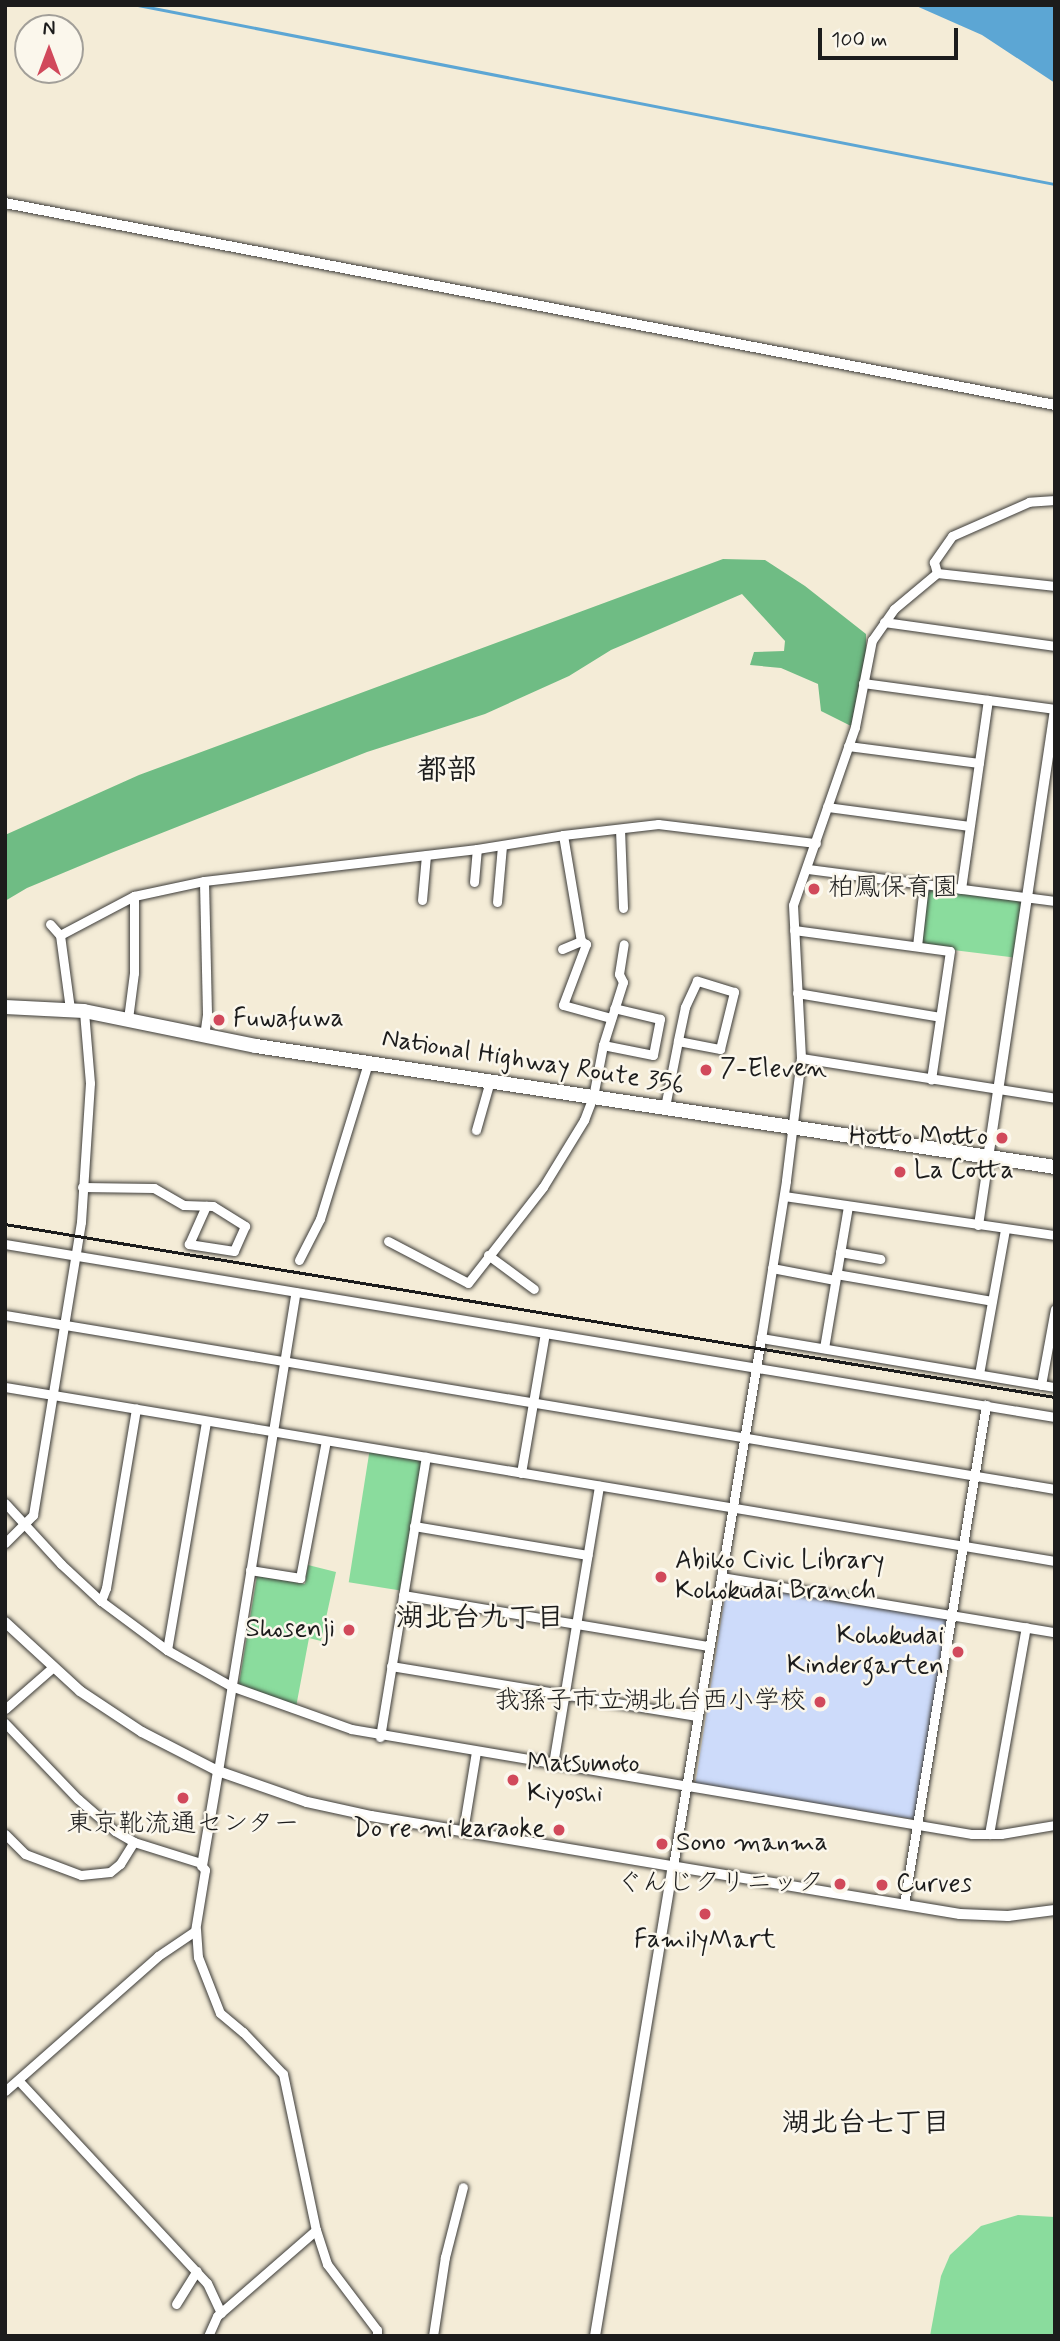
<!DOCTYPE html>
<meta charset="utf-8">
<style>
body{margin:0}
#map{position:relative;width:1060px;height:2341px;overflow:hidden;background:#f4ecd7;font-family:Mynerve,"Klee One",sans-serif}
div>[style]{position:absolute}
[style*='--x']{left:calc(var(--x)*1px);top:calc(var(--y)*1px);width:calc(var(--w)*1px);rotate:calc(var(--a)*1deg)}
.built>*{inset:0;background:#cddbfa;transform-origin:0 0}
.green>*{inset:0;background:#8adc9d;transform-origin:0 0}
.forest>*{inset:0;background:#6fbc84}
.water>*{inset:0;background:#5ca6d4}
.stream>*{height:2.5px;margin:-1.25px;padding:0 1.25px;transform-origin:1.25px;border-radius:1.25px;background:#5ca6d4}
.roads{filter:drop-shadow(0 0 2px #3c3b38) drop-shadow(0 0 2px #3c3b38)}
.minor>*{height:9px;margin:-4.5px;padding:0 4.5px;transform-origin:4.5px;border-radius:4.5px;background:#fff}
.tertiary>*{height:10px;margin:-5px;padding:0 5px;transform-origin:5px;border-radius:5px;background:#fff}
.trunk>*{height:14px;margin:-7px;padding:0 7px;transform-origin:7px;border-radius:7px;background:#fff}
.rail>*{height:2.5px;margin:-1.25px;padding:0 1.25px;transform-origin:1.25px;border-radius:1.25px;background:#1c1c1c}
.dots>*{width:19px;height:19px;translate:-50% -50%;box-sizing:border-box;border:4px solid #fbf7ec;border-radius:50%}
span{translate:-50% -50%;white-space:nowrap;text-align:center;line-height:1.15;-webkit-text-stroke:5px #fbf7ec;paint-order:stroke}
.poi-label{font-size:26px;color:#1c1c1c}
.left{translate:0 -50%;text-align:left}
.right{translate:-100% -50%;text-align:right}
.street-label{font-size:26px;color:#1c1c1c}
.neighbourhood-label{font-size:28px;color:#1c1c1c;font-weight:700}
.quarter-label{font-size:30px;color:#1c1c1c;font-weight:700}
.frame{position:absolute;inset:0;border:7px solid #1c1c1c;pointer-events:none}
.north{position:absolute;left:14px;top:14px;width:70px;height:70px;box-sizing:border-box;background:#fbf7ec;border:2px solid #a29f99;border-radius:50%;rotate:0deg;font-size:19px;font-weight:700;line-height:28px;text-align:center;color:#1c1c1c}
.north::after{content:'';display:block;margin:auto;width:24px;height:32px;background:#d1495b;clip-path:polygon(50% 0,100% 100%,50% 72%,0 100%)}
.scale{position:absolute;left:818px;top:28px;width:140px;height:32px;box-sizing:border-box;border:4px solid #1c1c1c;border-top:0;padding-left:9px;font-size:21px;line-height:24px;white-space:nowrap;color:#1c1c1c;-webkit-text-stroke:5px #fbf7ec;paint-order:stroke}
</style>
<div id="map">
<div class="built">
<i style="left:727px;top:1584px;width:223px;height:203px;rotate:9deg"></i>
</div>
<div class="green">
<i style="left:924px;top:885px;width:103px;height:61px;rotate:7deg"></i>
<i style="left:370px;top:1448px;width:57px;height:136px;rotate:9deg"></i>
<i style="clip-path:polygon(308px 1565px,336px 1572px,321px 1641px,309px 1638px,296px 1707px,239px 1684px,257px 1576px,305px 1584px)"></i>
<i style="clip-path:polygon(1018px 2215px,1055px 2217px,1055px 2336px,930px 2336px,941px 2276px,950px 2255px,981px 2226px)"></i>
</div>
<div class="forest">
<i style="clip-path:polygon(723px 559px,765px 560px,805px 586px,866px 634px,866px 653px,851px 726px,821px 711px,818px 684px,781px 668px,750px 665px,754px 652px,784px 651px,785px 641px,742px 594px,611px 650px,569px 676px,485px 714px,367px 752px,111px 853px,27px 888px,5px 901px,5px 835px,139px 775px)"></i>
</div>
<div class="water">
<i style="clip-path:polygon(914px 5px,1055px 5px,1055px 83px,982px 35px)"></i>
</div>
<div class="stream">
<i style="--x:138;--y:5;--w:934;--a:11.05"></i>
</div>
<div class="roads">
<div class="minor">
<i style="--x:1055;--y:500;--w:26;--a:176"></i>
<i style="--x:1029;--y:502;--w:84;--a:156.2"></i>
<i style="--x:952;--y:536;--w:32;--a:125"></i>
<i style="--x:934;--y:562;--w:11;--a:75"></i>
<i style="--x:937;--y:573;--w:119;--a:6.3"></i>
<i style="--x:937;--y:573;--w:56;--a:140.1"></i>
<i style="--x:894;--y:609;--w:38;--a:125"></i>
<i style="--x:872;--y:640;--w:89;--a:101.1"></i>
<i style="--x:855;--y:727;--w:188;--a:109.2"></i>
<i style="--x:793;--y:905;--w:153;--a:87"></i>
<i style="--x:801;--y:1058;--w:124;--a:97"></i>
<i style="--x:786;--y:1181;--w:159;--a:99"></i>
<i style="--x:761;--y:1338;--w:298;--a:9.5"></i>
<i style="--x:884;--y:622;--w:173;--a:8"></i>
<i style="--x:863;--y:683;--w:194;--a:7.7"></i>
<i style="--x:848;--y:746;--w:132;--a:7.4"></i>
<i style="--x:827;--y:807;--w:143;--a:7.6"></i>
<i style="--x:620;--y:829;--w:79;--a:87.8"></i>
<i style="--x:563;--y:835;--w:108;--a:80.4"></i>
<i style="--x:581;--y:941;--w:6;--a:31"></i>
<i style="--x:586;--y:944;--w:65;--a:110.7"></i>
<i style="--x:563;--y:1005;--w:50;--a:15.2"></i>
<i style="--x:808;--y:869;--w:249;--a:7.4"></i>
<i style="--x:474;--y:882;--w:33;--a:-85"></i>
<i style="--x:961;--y:889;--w:191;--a:-81.9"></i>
<i style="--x:422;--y:900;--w:45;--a:-84.9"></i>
<i style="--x:497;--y:902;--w:56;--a:-84.9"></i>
<i style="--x:50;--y:924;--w:15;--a:48"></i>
<i style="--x:60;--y:935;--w:75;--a:82.3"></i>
<i style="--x:794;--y:930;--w:157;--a:7.7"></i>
<i style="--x:950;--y:951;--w:130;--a:98.4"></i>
<i style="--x:60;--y:935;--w:84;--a:-27.8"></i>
<i style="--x:917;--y:946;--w:61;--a:-83.5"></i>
<i style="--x:562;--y:949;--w:21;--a:-23"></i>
<i style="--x:797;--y:993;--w:145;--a:9.5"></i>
<i style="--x:128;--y:1019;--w:46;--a:-82.6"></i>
<i style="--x:134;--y:973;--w:77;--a:-90"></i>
<i style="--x:134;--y:896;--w:72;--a:-12.1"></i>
<i style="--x:204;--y:881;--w:275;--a:-6.7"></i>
<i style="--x:477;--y:849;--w:87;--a:-9.2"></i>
<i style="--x:563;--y:835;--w:96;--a:-6.6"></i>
<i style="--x:658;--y:824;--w:159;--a:6.9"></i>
<i style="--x:204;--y:1036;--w:22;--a:-82"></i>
<i style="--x:207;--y:1014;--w:133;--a:-91.3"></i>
<i style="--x:603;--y:1045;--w:51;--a:11.3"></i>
<i style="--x:653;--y:1055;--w:37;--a:-79"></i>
<i style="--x:660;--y:1019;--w:47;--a:-166.6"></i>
<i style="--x:801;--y:1058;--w:257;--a:8.9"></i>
<i style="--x:665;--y:1107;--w:67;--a:-78.9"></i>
<i style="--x:678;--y:1041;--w:43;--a:10.8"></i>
<i style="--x:720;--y:1049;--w:59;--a:-76.2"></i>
<i style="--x:734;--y:992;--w:39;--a:-163"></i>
<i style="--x:697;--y:981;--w:29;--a:115"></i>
<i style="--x:685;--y:1007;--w:35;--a:102"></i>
<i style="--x:476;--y:1130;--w:51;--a:-74.1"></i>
<i style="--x:82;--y:1187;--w:72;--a:0.8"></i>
<i style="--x:154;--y:1188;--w:34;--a:30"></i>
<i style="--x:184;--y:1205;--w:29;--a:2"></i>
<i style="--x:213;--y:1206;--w:38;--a:32"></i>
<i style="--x:245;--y:1226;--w:27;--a:114"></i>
<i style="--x:234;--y:1251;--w:46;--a:-171.2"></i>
<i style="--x:189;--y:1244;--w:42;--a:-65.9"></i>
<i style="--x:784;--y:1196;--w:274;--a:8.2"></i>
<i style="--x:978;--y:1225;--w:68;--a:-81.5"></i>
<i style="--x:388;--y:1241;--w:90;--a:27.7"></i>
<i style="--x:468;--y:1283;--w:122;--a:-52"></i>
<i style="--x:543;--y:1187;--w:79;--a:-58.5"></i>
<i style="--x:584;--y:1120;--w:25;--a:-69"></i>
<i style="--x:593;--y:1097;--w:53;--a:-79.1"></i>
<i style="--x:603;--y:1045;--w:66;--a:-72.4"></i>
<i style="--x:623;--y:982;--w:9;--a:-117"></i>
<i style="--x:619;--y:974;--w:30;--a:-81"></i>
<i style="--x:5;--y:1244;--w:1064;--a:9.36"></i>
<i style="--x:840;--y:1252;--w:41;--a:9.9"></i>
<i style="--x:488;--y:1255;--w:57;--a:36.5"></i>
<i style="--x:299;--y:1260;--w:46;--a:-62.9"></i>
<i style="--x:320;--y:1219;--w:163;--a:-72.9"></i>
<i style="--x:772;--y:1268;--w:64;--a:10.8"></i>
<i style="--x:836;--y:1274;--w:158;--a:9.8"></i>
<i style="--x:5;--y:1315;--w:1064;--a:9.41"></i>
<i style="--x:824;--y:1348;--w:144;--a:-80.4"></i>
<i style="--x:979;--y:1374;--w:147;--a:-79.8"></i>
<i style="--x:1041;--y:1385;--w:77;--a:-79.6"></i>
<i style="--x:5;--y:1387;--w:1064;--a:9.41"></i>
<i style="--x:521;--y:1473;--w:142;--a:-80.3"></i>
<i style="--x:5;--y:1503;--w:83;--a:47.4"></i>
<i style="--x:61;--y:1564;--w:54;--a:42.8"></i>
<i style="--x:101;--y:1601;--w:82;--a:36.6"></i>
<i style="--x:167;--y:1650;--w:73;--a:29.4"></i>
<i style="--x:231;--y:1686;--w:127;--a:19.7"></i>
<i style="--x:351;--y:1729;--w:630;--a:9.6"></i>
<i style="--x:972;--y:1834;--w:29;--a:0"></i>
<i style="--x:1001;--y:1834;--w:55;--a:-9.5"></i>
<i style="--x:414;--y:1526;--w:176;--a:9.5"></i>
<i style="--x:5;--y:1543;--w:40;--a:-45"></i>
<i style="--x:33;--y:1515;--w:297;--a:-80.7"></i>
<i style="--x:81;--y:1222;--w:139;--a:-86.3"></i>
<i style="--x:90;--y:1083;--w:72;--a:-94.8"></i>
<i style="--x:250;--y:1570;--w:51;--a:9.1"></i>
<i style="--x:300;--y:1578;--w:139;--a:-79.3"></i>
<i style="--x:721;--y:1577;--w:338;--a:9.4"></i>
<i style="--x:403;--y:1595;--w:310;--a:9.5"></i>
<i style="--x:101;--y:1601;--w:14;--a:-69"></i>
<i style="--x:106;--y:1588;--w:182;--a:-80.5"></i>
<i style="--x:167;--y:1650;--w:232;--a:-80.3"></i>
<i style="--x:391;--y:1666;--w:310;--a:9.3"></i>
<i style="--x:5;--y:1709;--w:62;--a:-41.1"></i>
<i style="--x:5;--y:1723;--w:105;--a:46.2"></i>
<i style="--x:78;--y:1799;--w:49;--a:40.9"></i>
<i style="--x:115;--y:1831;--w:22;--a:30"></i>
<i style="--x:134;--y:1842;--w:70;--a:17.4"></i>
<i style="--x:380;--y:1737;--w:284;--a:-80.7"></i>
<i style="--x:553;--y:1764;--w:282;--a:-80.6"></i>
<i style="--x:218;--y:1771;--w:485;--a:-80.8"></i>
<i style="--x:463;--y:1831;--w:80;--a:-80.7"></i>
<i style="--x:5;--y:1834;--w:28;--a:45"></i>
<i style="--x:25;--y:1854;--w:60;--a:20.6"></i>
<i style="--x:81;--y:1875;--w:29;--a:-6"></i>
<i style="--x:110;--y:1872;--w:13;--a:-39"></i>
<i style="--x:120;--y:1864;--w:26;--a:-58"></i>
<i style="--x:989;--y:1834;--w:210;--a:-79.9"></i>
<i style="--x:673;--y:1866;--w:535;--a:-80.54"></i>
<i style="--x:904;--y:1904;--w:506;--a:-80.67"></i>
<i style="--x:196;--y:1929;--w:28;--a:86"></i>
<i style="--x:198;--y:1957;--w:60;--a:68.6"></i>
<i style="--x:220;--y:2013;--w:30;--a:40"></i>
<i style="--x:243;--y:2032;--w:58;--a:46.4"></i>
<i style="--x:283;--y:2074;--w:159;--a:78.1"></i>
<i style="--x:316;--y:2230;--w:131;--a:139"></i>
<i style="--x:217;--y:2316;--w:22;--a:114"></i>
<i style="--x:19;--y:2081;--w:276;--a:47.1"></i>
<i style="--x:207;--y:2283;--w:33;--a:65"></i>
<i style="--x:5;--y:2091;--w:204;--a:-41.4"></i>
<i style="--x:158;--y:1956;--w:45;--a:-34"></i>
<i style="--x:195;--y:1931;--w:62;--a:-80.7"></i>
<i style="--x:205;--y:1870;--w:5;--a:-127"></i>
<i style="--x:316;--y:2230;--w:36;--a:72"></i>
<i style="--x:327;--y:2264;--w:83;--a:52.9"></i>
<i style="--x:377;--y:2330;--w:6;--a:90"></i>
<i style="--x:176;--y:2304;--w:39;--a:-58"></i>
<i style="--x:433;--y:2336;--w:80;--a:-81.4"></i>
<i style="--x:445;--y:2257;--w:72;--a:-75.6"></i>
</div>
<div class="tertiary">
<i style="--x:5;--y:203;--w:1069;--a:10.89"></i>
<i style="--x:988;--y:1158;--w:452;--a:-81.5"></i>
<i style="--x:5;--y:1622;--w:102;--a:42.6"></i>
<i style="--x:80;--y:1691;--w:74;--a:33.5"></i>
<i style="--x:142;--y:1732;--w:85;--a:27.2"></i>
<i style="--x:218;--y:1771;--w:94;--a:19.2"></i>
<i style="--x:307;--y:1802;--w:66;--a:12.3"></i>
<i style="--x:371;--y:1816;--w:597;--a:9.45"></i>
<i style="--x:960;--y:1914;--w:48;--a:2.4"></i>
<i style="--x:1008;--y:1916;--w:47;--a:-7.3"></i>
<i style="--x:202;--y:1866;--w:96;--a:-80.4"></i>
<i style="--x:595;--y:2336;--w:476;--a:-80.6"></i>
</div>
<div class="trunk">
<i style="--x:5;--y:1007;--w:79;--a:2.9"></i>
<i style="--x:84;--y:1011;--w:176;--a:11.5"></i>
<i style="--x:256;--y:1046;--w:808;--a:8.61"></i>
</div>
</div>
<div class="rail">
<i style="--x:5;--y:1224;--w:1064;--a:9.36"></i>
</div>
<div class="dots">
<i style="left:814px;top:889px;background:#d1495b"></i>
<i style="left:219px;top:1020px;background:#d1495b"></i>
<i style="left:706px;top:1070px;background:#d1495b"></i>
<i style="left:1002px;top:1138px;background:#d1495b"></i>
<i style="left:900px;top:1172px;background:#d1495b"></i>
<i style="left:661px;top:1577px;background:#d1495b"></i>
<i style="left:349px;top:1630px;background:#d1495b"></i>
<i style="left:958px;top:1652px;background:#d1495b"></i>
<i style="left:820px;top:1702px;background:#d1495b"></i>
<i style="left:513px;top:1780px;background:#d1495b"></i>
<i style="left:183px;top:1798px;background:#d1495b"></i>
<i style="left:559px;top:1830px;background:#d1495b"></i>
<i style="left:662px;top:1844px;background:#d1495b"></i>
<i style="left:840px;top:1884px;background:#d1495b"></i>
<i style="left:882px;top:1885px;background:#d1495b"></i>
<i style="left:705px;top:1914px;background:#d1495b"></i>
</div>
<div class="poi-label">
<span class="left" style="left:828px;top:889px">柏鳳保育園</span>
<span class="left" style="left:233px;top:1020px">Fuwafuwa</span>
<span class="left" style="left:720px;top:1070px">7-Eleven</span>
<span class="right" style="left:988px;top:1138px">Hotto Motto</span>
<span class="left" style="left:914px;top:1172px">La Cotta</span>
<span class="left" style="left:675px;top:1577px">Abiko Civic Library<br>Kohokudai Branch</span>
<span class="right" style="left:335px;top:1630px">Shosenji</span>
<span class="right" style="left:944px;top:1652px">Kohokudai<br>Kindergarten</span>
<span class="right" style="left:806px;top:1702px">我孫子市立湖北台西小学校</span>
<span class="left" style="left:527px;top:1780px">Matsumoto<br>Kiyoshi</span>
<span style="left:183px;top:1825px">東京靴流通センター</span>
<span class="right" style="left:545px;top:1830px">Do re mi karaoke</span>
<span class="left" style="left:676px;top:1844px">Sono manma</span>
<span class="right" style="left:824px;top:1884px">ぐんじクリニック</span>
<span class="left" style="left:896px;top:1885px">Curves</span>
<span style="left:705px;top:1941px">FamilyMart</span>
</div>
<div class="street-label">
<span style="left:533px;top:1063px;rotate:9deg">National Highway Route 356</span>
</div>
<div class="neighbourhood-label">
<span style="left:480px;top:1619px">湖北台九丁目</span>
<span style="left:866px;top:2124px">湖北台七丁目</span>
</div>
<div class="quarter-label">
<span style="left:447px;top:771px">都部</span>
</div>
<div class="frame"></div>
<div class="north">N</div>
<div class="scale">100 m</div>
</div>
